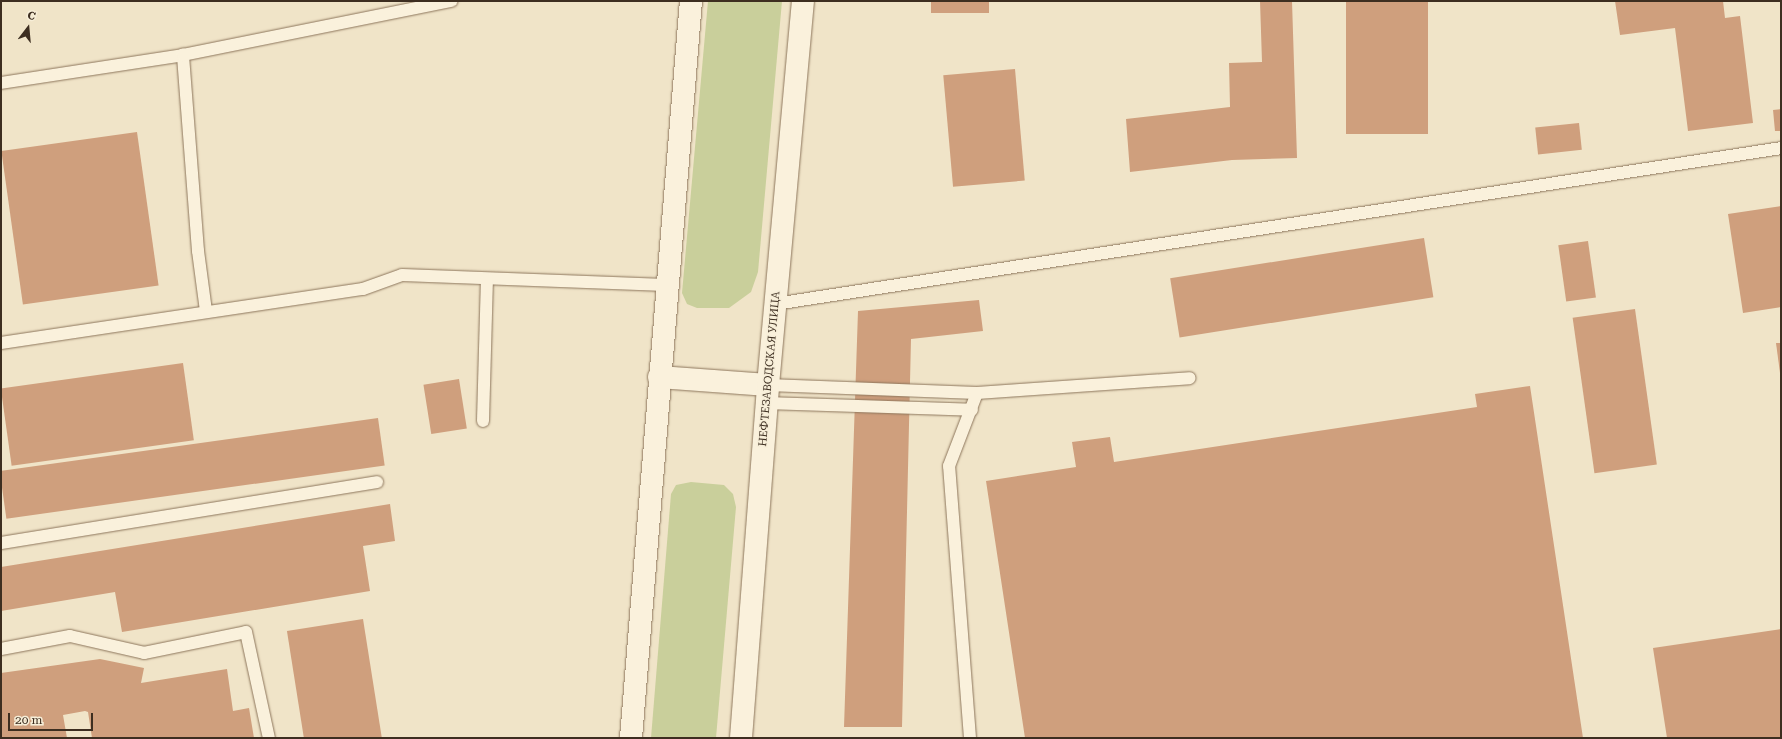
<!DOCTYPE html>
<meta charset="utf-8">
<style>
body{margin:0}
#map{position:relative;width:1782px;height:739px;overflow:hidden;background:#f0e4c8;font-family:"Roboto Serif",serif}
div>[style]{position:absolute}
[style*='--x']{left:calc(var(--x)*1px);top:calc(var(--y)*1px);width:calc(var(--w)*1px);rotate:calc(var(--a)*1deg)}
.green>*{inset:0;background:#c9cf9b}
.building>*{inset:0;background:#cf9f7d;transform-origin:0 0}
.roads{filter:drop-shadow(0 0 1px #8d765c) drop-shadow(0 0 1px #8d765c)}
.service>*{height:12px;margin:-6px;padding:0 6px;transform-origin:6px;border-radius:6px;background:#faf1dc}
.tertiary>*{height:22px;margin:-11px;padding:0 11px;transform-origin:11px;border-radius:11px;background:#faf1dc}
.secondary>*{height:22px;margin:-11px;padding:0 11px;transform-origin:11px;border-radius:11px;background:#faf1dc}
span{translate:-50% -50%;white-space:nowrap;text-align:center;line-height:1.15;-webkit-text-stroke:3px #f7eed8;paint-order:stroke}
.street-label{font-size:11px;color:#3d2e20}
.frame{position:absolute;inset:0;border:2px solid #3d2e20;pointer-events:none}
.north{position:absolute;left:8px;top:8px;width:40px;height:40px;-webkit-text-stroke:3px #f7eed8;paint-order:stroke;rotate:16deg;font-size:11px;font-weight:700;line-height:16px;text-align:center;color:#3d2e20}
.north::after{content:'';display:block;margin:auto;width:14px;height:18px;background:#3d2e20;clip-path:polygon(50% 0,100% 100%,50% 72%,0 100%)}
.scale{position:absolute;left:8px;top:713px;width:85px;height:18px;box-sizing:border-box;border:2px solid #3d2e20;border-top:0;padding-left:5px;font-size:12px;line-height:14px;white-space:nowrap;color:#3d2e20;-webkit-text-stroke:3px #f7eed8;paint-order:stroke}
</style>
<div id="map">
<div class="green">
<i style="clip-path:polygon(708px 1px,782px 1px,758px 272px,751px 292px,729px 308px,697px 308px,687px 304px,682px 293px)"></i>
<i style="clip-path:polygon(691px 482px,724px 485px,733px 494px,736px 507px,716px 738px,651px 738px,671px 494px,676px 485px)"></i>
</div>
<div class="building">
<i style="left:931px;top:1px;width:58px;height:12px"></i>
<i style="clip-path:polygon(1260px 1px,1292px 1px,1297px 158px,1232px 160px,1130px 172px,1126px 119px,1230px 107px,1229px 63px,1262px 62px)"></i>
<i style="left:1346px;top:1px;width:82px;height:133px"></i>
<i style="clip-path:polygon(1615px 1px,1723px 1px,1725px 18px,1740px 16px,1753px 123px,1688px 131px,1675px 28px,1620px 35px)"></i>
<i style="left:1015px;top:69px;width:112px;height:72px;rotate:85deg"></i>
<i style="clip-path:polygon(1781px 109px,1781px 131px,1775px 131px,1773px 110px)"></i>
<i style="left:1579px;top:123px;width:27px;height:44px;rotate:84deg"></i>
<i style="left:137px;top:132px;width:155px;height:137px;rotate:82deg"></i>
<i style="clip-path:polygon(1781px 206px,1781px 307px,1743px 313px,1728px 214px)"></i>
<i style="left:1424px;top:238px;width:60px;height:257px;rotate:81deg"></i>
<i style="left:1588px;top:241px;width:57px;height:30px;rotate:82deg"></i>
<i style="clip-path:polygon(979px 300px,983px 331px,911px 339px,902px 727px,844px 727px,858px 311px)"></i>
<i style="left:1635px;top:309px;width:157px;height:63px;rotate:82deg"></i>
<i style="clip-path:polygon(1776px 343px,1781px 343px,1781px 372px,1780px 373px)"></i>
<i style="left:183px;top:363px;width:78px;height:184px;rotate:82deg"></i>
<i style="left:459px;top:379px;width:50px;height:36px;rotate:81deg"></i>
<i style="clip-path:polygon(1530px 386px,1583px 738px,1025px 738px,986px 481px,1076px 467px,1072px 442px,1110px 437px,1114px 462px,1477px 407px,1475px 394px)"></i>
<i style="left:378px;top:418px;width:48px;height:382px;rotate:82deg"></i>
<i style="clip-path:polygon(390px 504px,395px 541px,363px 546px,370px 591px,122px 632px,115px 592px,1px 611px,1px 567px)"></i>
<i style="left:363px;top:619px;width:121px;height:77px;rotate:81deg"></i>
<i style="clip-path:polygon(1781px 629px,1781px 738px,1667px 738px,1653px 648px)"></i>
<i style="clip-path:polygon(100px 659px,144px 668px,141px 683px,227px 669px,233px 711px,249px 708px,254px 738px,92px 738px,88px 712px,85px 711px,63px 715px,67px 738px,1px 738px,1px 673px)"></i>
</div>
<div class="roads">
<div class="service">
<i style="--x:1;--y:83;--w:184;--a:-8.7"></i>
<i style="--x:775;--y:304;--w:1018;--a:-8.81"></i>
<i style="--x:206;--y:311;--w:61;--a:-97.6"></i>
<i style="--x:198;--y:251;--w:197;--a:-94.4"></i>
<i style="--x:183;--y:55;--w:274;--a:-11.4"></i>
<i style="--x:1;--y:343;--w:366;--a:-8.5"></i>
<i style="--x:363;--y:289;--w:41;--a:-19.7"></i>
<i style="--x:402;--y:275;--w:264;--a:2.2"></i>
<i style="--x:768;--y:385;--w:209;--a:2.2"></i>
<i style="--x:977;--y:393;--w:213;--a:-4"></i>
<i style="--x:766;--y:403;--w:206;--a:1.9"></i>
<i style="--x:483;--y:421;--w:142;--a:-88.4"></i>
<i style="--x:1;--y:543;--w:381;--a:-9.2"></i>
<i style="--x:1;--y:649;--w:70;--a:-10.7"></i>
<i style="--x:70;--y:636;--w:76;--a:12.9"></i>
<i style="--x:144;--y:653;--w:104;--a:-11.6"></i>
<i style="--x:246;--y:632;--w:108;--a:77.8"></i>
<i style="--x:970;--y:738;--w:273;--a:-94.4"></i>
<i style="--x:949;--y:466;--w:78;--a:-69"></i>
</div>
<div class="tertiary">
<i style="--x:659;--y:377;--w:109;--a:4.2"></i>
</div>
<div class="secondary">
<i style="--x:631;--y:738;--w:739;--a:-85.35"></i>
<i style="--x:741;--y:738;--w:354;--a:-85.6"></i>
<i style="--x:768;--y:385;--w:386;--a:-84.8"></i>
</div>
</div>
<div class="street-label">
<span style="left:770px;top:369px;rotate:-85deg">НЕФТЕЗАВОДСКАЯ УЛИЦА</span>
</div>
<div class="frame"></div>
<div class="north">С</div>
<div class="scale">20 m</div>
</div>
